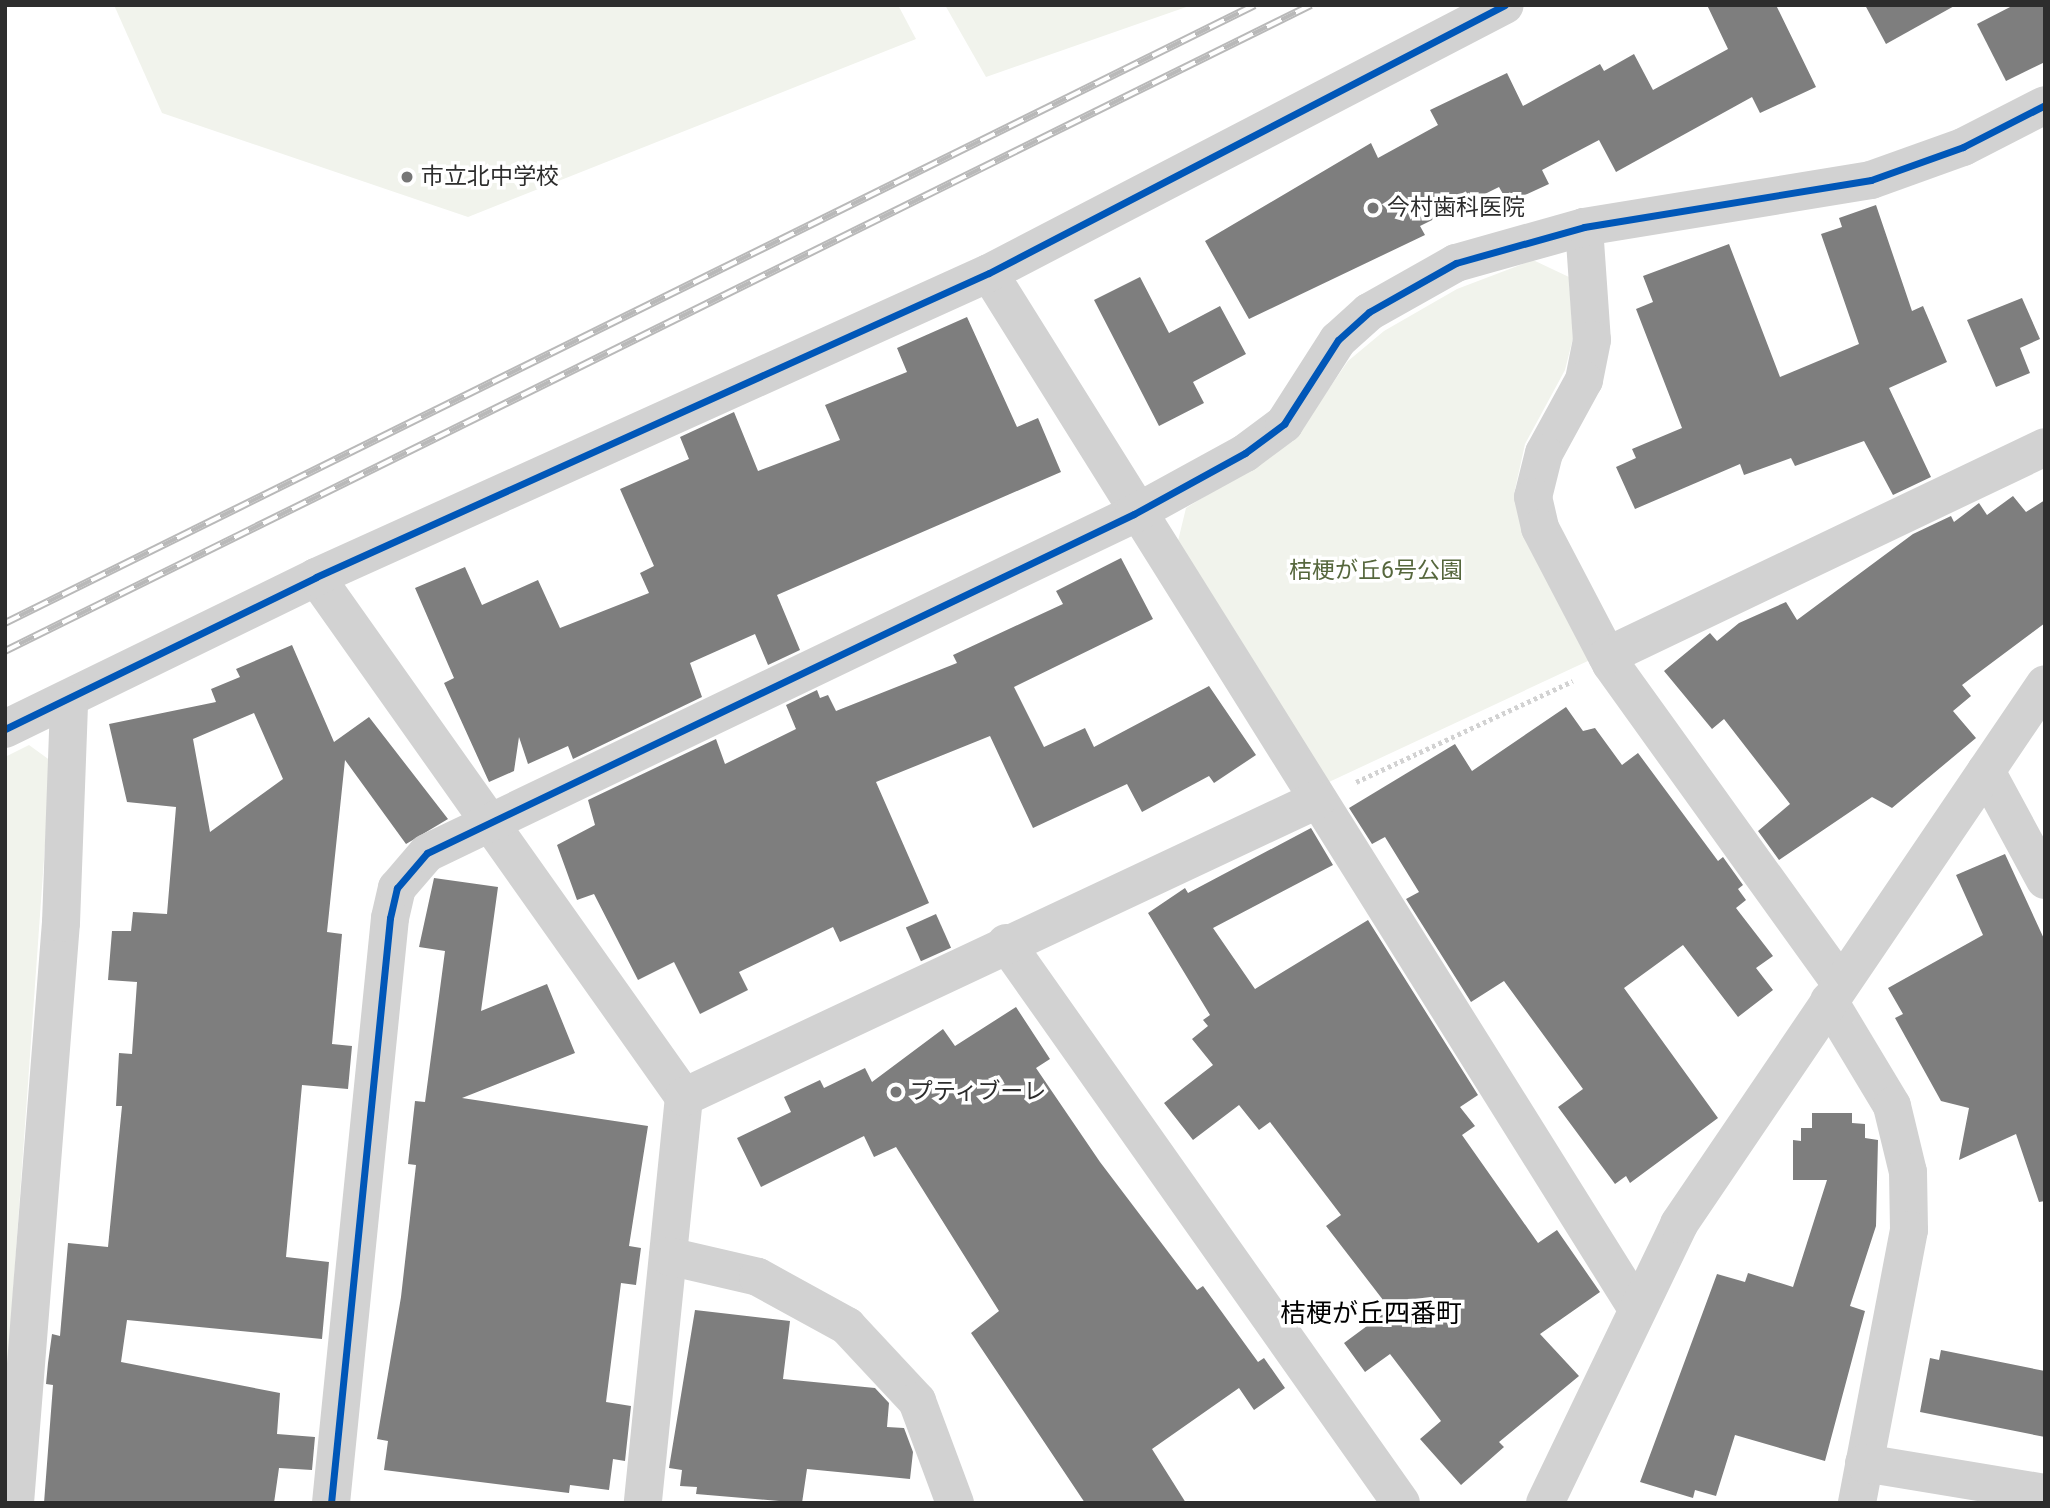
<!DOCTYPE html>
<meta charset="utf-8">
<style>
body{margin:0}
#map{position:relative;width:2050px;height:1508px;overflow:hidden;background:#fff;font-family:Roboto,"Noto Sans JP",sans-serif}
div>[style]{position:absolute}
[style*='--x']{left:calc(var(--x)*1px);top:calc(var(--y)*1px);width:calc(var(--w)*1px);rotate:calc(var(--a)*1deg)}
.green>*{inset:0;background:#f1f3ec}
.building>*{inset:0;background:#7e7e7e;transform-origin:0 0}
.path>*{height:4.5px;margin-top:-2.25px;transform-origin:0;background:repeating-linear-gradient(90deg,#d2d2d2 0 3.5px,transparent 0 7px)}
.street>*{height:38px;margin:-19px;padding:0 19px;transform-origin:19px;border-radius:19px;background:#d2d2d2}
.rail>*{height:8px;margin-top:-4px;transform-origin:0;background:repeating-linear-gradient(90deg,#fff 0 16px,#b9b9b9 0 32px);box-sizing:border-box;border-block:2px solid #b9b9b9}
.cycleway>*{height:7px;margin:-3.5px;padding:0 3.5px;transform-origin:3.5px;border-radius:3.5px;background:#0057b8}
.dots>*{width:19px;height:19px;translate:-50% -50%;box-sizing:border-box;border:4px solid #fff;border-radius:50%}
span{translate:-50% -50%;white-space:nowrap;text-align:center;line-height:1.15;-webkit-text-stroke:7px #fff;paint-order:stroke}
.poi-label{font-size:23px;color:#2d2d2d}
.left{translate:0 -50%;text-align:left}
.park-label{font-size:23px;color:#56673d}
.quarter-label{font-size:26px;color:#000}
.frame{position:absolute;inset:0;border:7px solid #2d2d2d;pointer-events:none}
</style>
<div id="map">
<div class="green">
<i style="clip-path:polygon(114px 5px,898px 5px,916px 39px,468px 217px,162px 113px)"></i>
<i style="clip-path:polygon(945px 5px,1192px 5px,986px 77px)"></i>
<i style="clip-path:polygon(1533px 260px,1569px 277px,1573px 338px,1565px 370px,1525px 444px,1514px 494px,1590px 660px,1329px 782px,1178px 541px,1186px 508px,1293px 441px,1348px 361px,1384px 331px,1457px 289px)"></i>
<i style="clip-path:polygon(29px 745px,51px 761px,5px 1405px,5px 757px)"></i>
</div>
<div class="building">
<i style="clip-path:polygon(1707px 5px,1776px 5px,1816px 87px,1760px 113px,1752px 97px,1616px 172px,1599px 140px,1542px 170px,1549px 184px,1508px 203px,1499px 187px,1420px 226px,1425px 235px,1249px 319px,1205px 241px,1371px 143px,1378px 158px,1438px 125px,1430px 110px,1507px 73px,1523px 106px,1600px 64px,1604px 71px,1634px 54px,1653px 90px,1728px 49px)"></i>
<i style="clip-path:polygon(1865px 5px,1956px 5px,1886px 44px)"></i>
<i style="clip-path:polygon(2014px 5px,2045px 5px,2045px 62px,2006px 81px,1977px 24px)"></i>
<i style="clip-path:polygon(1876px 205px,1912px 311px,1923px 306px,1947px 362px,1889px 388px,1931px 477px,1893px 495px,1864px 441px,1795px 466px,1791px 458px,1744px 475px,1740px 464px,1635px 509px,1616px 467px,1636px 458px,1632px 449px,1682px 428px,1636px 309px,1653px 302px,1643px 276px,1729px 244px,1780px 377px,1859px 344px,1821px 234px,1842px 227px,1839px 218px)"></i>
<i style="clip-path:polygon(1140px 277px,1169px 333px,1220px 306px,1246px 354px,1193px 382px,1204px 403px,1159px 426px,1094px 300px)"></i>
<i style="clip-path:polygon(2022px 298px,2040px 339px,2020px 348px,2030px 373px,1996px 387px,1967px 320px)"></i>
<i style="clip-path:polygon(967px 317px,1017px 427px,1038px 418px,1061px 472px,777px 595px,800px 650px,768px 665px,755px 634px,690px 663px,702px 697px,573px 759px,568px 746px,528px 764px,519px 737px,514px 771px,489px 782px,444px 683px,454px 678px,415px 588px,465px 567px,482px 605px,538px 580px,560px 628px,649px 593px,640px 573px,654px 566px,620px 489px,689px 459px,680px 437px,734px 412px,758px 471px,840px 440px,825px 405px,907px 372px,897px 348px)"></i>
<i style="clip-path:polygon(2013px 496px,2026px 512px,2045px 500px,2045px 623px,1962px 685px,1971px 696px,1953px 711px,1976px 738px,1892px 808px,1872px 797px,1779px 860px,1758px 831px,1790px 804px,1724px 719px,1712px 729px,1664px 671px,1710px 633px,1717px 641px,1739px 623px,1786px 602px,1797px 620px,1913px 534px,1951px 516px,1954px 522px,1979px 503px,1987px 515px)"></i>
<i style="clip-path:polygon(1121px 558px,1153px 619px,1014px 687px,1044px 747px,1085px 728px,1094px 747px,1209px 686px,1256px 755px,1214px 783px,1209px 776px,1142px 812px,1127px 784px,1033px 828px,990px 736px,876px 782px,929px 903px,840px 942px,833px 927px,739px 972px,748px 990px,700px 1014px,674px 962px,638px 980px,594px 894px,577px 900px,557px 845px,595px 825px,588px 800px,716px 739px,725px 764px,796px 729px,786px 705px,817px 690px,820px 698px,828px 695px,836px 711px,957px 663px,953px 655px,1063px 604px,1056px 591px)"></i>
<i style="clip-path:polygon(evenodd,292px 645px,334px 742px,369px 717px,448px 819px,406px 844px,345px 760px,327px 932px,342px 934px,332px 1044px,352px 1046px,348px 1089px,302px 1085px,286px 1257px,329px 1262px,322px 1339px,127px 1320px,121px 1362px,280px 1393px,277px 1434px,315px 1437px,312px 1470px,279px 1468px,274px 1503px,44px 1503px,53px 1385px,46px 1384px,48px 1363px,52px 1334px,60px 1336px,68px 1243px,108px 1247px,122px 1106px,116px 1106px,119px 1053px,132px 1054px,137px 982px,108px 980px,112px 931px,131px 931px,133px 912px,167px 914px,176px 807px,127px 802px,109px 724px,216px 702px,211px 689px,240px 677px,236px 669px,292px 645px,254px 713px,283px 779px,210px 832px,193px 739px,254px 713px)"></i>
<i style="clip-path:polygon(1566px 707px,1583px 731px,1595px 728px,1622px 765px,1638px 753px,1718px 861px,1723px 857px,1743px 885px,1738px 889px,1746px 900px,1736px 908px,1773px 956px,1756px 968px,1773px 990px,1738px 1017px,1683px 945px,1624px 988px,1718px 1118px,1630px 1183px,1626px 1176px,1615px 1184px,1558px 1107px,1583px 1089px,1504px 981px,1471px 1002px,1406px 899px,1419px 892px,1385px 837px,1372px 844px,1349px 808px,1455px 744px,1472px 771px)"></i>
<i style="clip-path:polygon(1311px 828px,1333px 865px,1213px 928px,1255px 989px,1368px 920px,1478px 1095px,1460px 1107px,1475px 1126px,1462px 1135px,1538px 1243px,1557px 1230px,1600px 1292px,1540px 1334px,1579px 1376px,1499px 1442px,1504px 1447px,1461px 1485px,1420px 1439px,1441px 1421px,1390px 1354px,1365px 1372px,1344px 1343px,1390px 1309px,1326px 1226px,1341px 1215px,1270px 1122px,1259px 1130px,1239px 1105px,1193px 1140px,1164px 1103px,1213px 1065px,1192px 1039px,1208px 1026px,1203px 1020px,1210px 1015px,1148px 913px,1185px 888px,1188px 893px)"></i>
<i style="clip-path:polygon(2005px 854px,2045px 941px,2045px 1201px,2039px 1202px,2016px 1134px,1959px 1160px,1969px 1108px,1941px 1101px,1895px 1018px,1903px 1014px,1888px 988px,1983px 935px,1956px 875px)"></i>
<i style="clip-path:polygon(434px 878px,498px 887px,481px 1011px,547px 984px,575px 1053px,462px 1098px,648px 1126px,629px 1246px,641px 1248px,636px 1285px,621px 1283px,606px 1402px,631px 1406px,625px 1461px,613px 1459px,609px 1490px,570px 1485px,569px 1493px,384px 1470px,388px 1441px,377px 1439px,401px 1297px,416px 1165px,408px 1164px,415px 1101px,425px 1102px,445px 951px,419px 947px)"></i>
<i style="left:936px;top:914px;width:37px;height:33px;rotate:66deg"></i>
<i style="clip-path:polygon(1016px 1007px,1050px 1059px,1036px 1068px,1100px 1162px,1197px 1290px,1203px 1286px,1258px 1362px,1264px 1358px,1285px 1388px,1254px 1410px,1239px 1388px,1152px 1449px,1186px 1503px,1085px 1503px,971px 1333px,999px 1311px,896px 1147px,874px 1157px,864px 1136px,761px 1187px,737px 1138px,791px 1112px,784px 1097px,820px 1080px,824px 1088px,865px 1068px,872px 1082px,943px 1029px,955px 1046px)"></i>
<i style="clip-path:polygon(1812px 1113px,1852px 1113px,1852px 1123px,1865px 1124px,1865px 1138px,1878px 1140px,1876px 1226px,1850px 1306px,1865px 1311px,1825px 1461px,1735px 1435px,1716px 1496px,1695px 1490px,1693px 1498px,1640px 1482px,1717px 1274px,1745px 1282px,1748px 1273px,1793px 1287px,1827px 1180px,1793px 1180px,1793px 1140px,1801px 1141px,1801px 1128px,1812px 1128px)"></i>
<i style="clip-path:polygon(695px 1310px,790px 1321px,783px 1379px,875px 1388px,889px 1403px,887px 1427px,904px 1428px,913px 1452px,910px 1479px,807px 1469px,802px 1503px,696px 1494px,697px 1487px,680px 1486px,682px 1470px,669px 1468px)"></i>
<i style="clip-path:polygon(1941px 1350px,2045px 1371px,2045px 1437px,1920px 1412px,1930px 1358px,1939px 1360px)"></i>
</div>
<div class="path">
<i style="--x:1356;--y:782;--w:239;--a:-25"></i>
</div>
<div class="street">
<i style="--x:1584;--y:227;--w:113;--a:86"></i>
<i style="--x:1592;--y:340;--w:41;--a:101.3"></i>
<i style="--x:1584;--y:380;--w:83;--a:118.7"></i>
<i style="--x:1544;--y:453;--w:45;--a:104"></i>
<i style="--x:1533;--y:497;--w:32;--a:77"></i>
<i style="--x:1540;--y:528;--w:153;--a:62.4"></i>
<i style="--x:1611;--y:664;--w:394;--a:54.3"></i>
<i style="--x:989;--y:273;--w:1222;--a:57.97"></i>
<i style="--x:316;--y:577;--w:637;--a:54.71"></i>
<i style="--x:684;--y:1097;--w:408;--a:95.8"></i>
<i style="--x:1607;--y:656;--w:485;--a:-25.5"></i>
<i style="--x:5;--y:729;--w:346;--a:-26"></i>
<i style="--x:316;--y:577;--w:738;--a:-24.31"></i>
<i style="--x:989;--y:273;--w:581;--a:-27.45"></i>
<i style="--x:1986;--y:771;--w:124;--a:61.6"></i>
<i style="--x:1006;--y:943;--w:685;--a:54.8"></i>
<i style="--x:1829;--y:1001;--w:122;--a:59"></i>
<i style="--x:1892;--y:1106;--w:68;--a:76.4"></i>
<i style="--x:1908;--y:1172;--w:58;--a:89"></i>
<i style="--x:1909;--y:1230;--w:278;--a:100.8"></i>
<i style="--x:684;--y:1097;--w:699;--a:-25.14"></i>
<i style="--x:668;--y:1256;--w:92;--a:13.1"></i>
<i style="--x:758;--y:1277;--w:102;--a:28.8"></i>
<i style="--x:847;--y:1326;--w:103;--a:47"></i>
<i style="--x:917;--y:1401;--w:109;--a:69.6"></i>
<i style="--x:1864;--y:1463;--w:183;--a:9.4"></i>
<i style="--x:15;--y:1503;--w:582;--a:-85.47"></i>
<i style="--x:61;--y:923;--w:222;--a:-87.9"></i>
<i style="--x:331;--y:1503;--w:588;--a:-84.24"></i>
<i style="--x:390;--y:918;--w:31;--a:-77"></i>
<i style="--x:397;--y:888;--w:46;--a:-49.4"></i>
<i style="--x:427;--y:853;--w:784;--a:-25.62"></i>
<i style="--x:1134;--y:514;--w:127;--a:-28.8"></i>
<i style="--x:1245;--y:453;--w:49;--a:-36.6"></i>
<i style="--x:1284;--y:424;--w:100;--a:-57.3"></i>
<i style="--x:1338;--y:340;--w:42;--a:-42.1"></i>
<i style="--x:1369;--y:312;--w:100;--a:-29.4"></i>
<i style="--x:1456;--y:263;--w:133;--a:-15.7"></i>
<i style="--x:1584;--y:227;--w:291;--a:-9.3"></i>
<i style="--x:1871;--y:180;--w:98;--a:-19.7"></i>
<i style="--x:1963;--y:147;--w:92;--a:-27.1"></i>
<i style="--x:1545;--y:1503;--w:310;--a:-64.3"></i>
<i style="--x:1679;--y:1224;--w:652;--a:-55.87"></i>
</div>
<div class="rail">
<i style="--x:5;--y:623;--w:1394;--a:-26.31"></i>
<i style="--x:5;--y:651;--w:1457;--a:-26.32"></i>
</div>
<div class="cycleway">
<i style="--x:5;--y:729;--w:346;--a:-26"></i>
<i style="--x:316;--y:577;--w:738;--a:-24.31"></i>
<i style="--x:989;--y:273;--w:581;--a:-27.45"></i>
<i style="--x:331;--y:1503;--w:588;--a:-84.24"></i>
<i style="--x:390;--y:918;--w:31;--a:-77"></i>
<i style="--x:397;--y:888;--w:46;--a:-49.4"></i>
<i style="--x:427;--y:853;--w:784;--a:-25.62"></i>
<i style="--x:1134;--y:514;--w:127;--a:-28.8"></i>
<i style="--x:1245;--y:453;--w:49;--a:-36.6"></i>
<i style="--x:1284;--y:424;--w:100;--a:-57.3"></i>
<i style="--x:1338;--y:340;--w:42;--a:-42.1"></i>
<i style="--x:1369;--y:312;--w:100;--a:-29.4"></i>
<i style="--x:1456;--y:263;--w:133;--a:-15.7"></i>
<i style="--x:1584;--y:227;--w:291;--a:-9.3"></i>
<i style="--x:1871;--y:180;--w:98;--a:-19.7"></i>
<i style="--x:1963;--y:147;--w:92;--a:-27.1"></i>
</div>
<div class="dots">
<i style="left:407px;top:177px;background:#767676"></i>
<i style="left:1373px;top:208px;background:#767676"></i>
<i style="left:896px;top:1092px;background:#767676"></i>
</div>
<div class="poi-label">
<span class="left" style="left:421px;top:177px">市立北中学校</span>
<span class="left" style="left:1387px;top:208px">今村歯科医院</span>
<span class="left" style="left:910px;top:1092px">プティブーレ</span>
</div>
<div class="park-label">
<span style="left:1376px;top:571px">桔梗が丘6号公園</span>
</div>
<div class="quarter-label">
<span style="left:1371px;top:1314px">桔梗が丘四番町</span>
</div>
<div class="frame"></div>
</div>
